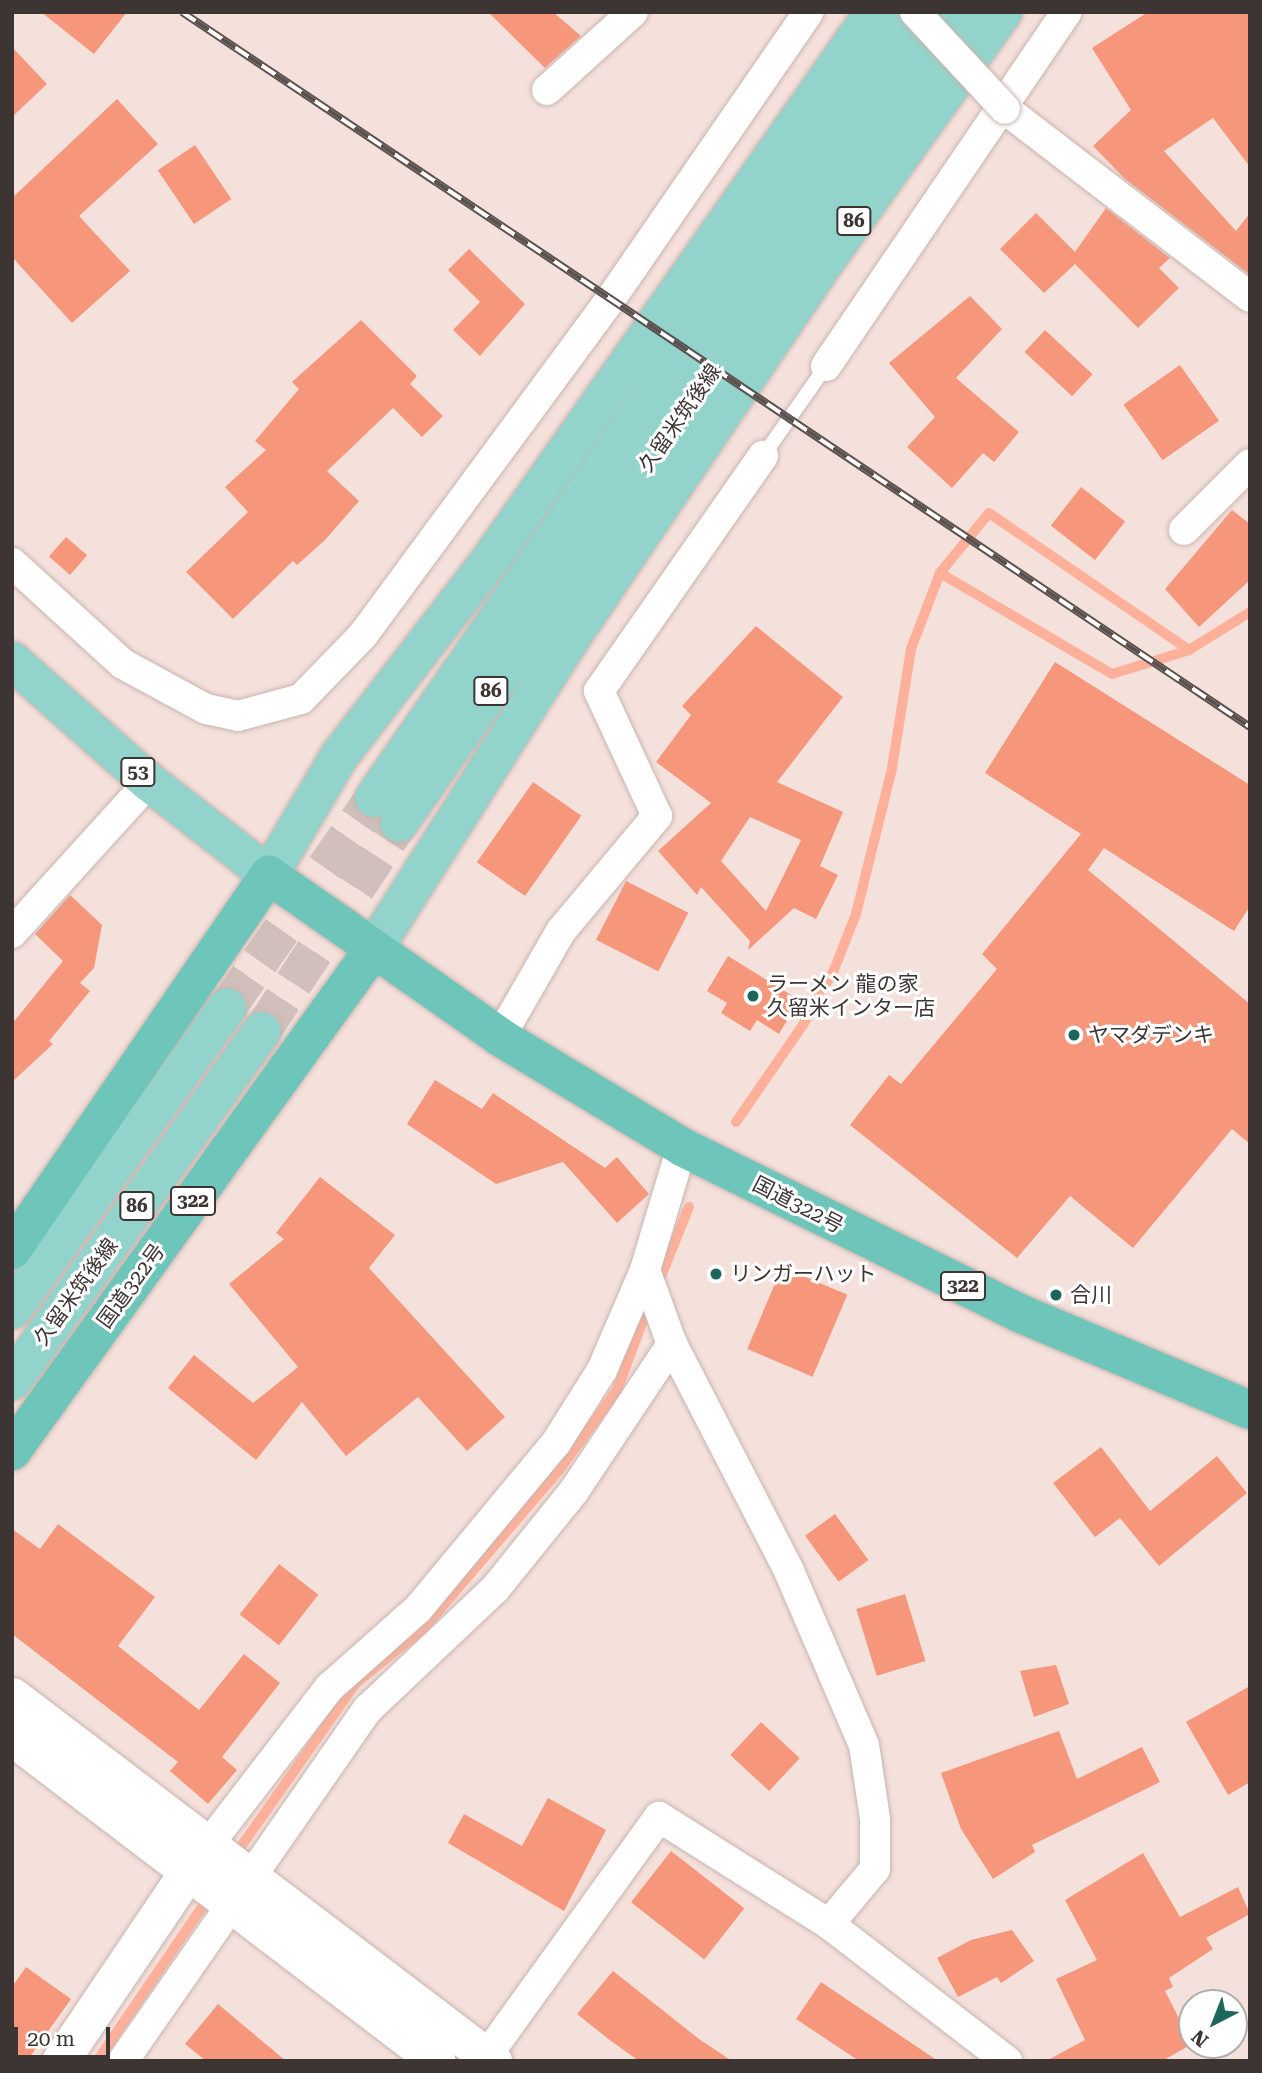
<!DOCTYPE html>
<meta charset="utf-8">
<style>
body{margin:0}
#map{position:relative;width:1262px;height:2073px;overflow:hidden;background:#f5e1dc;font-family:"Roboto Serif","Noto Sans JP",serif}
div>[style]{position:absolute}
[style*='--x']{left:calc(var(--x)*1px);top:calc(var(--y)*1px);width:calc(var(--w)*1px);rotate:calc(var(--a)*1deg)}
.stream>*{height:10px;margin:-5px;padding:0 5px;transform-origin:5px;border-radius:5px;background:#feb09a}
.building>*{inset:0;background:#f6977c;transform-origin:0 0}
.primary-tunnel>*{height:38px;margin-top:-19px;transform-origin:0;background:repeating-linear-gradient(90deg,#d0bfba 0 38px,transparent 0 57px)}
.roads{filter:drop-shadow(0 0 2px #c8b5af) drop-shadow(0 0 2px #c8b5af)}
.service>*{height:14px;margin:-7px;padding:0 7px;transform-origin:7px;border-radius:7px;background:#fff}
.minor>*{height:30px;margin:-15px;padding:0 15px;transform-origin:15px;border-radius:15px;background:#fff}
.tertiary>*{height:37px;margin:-18.5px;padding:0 18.5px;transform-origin:18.5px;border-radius:18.5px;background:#fff}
.primary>*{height:38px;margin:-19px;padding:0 19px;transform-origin:19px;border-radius:19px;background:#92d4cb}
.trunk>*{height:38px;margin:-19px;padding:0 19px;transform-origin:19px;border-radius:19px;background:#6ec6ba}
.rail>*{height:8px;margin-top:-4px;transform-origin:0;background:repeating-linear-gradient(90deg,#fff 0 16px,#5b524f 0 32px);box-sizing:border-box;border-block:2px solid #5b524f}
.bridges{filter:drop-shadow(0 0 2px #c8b5af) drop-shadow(0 0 2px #c8b5af)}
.minor-bridge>*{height:30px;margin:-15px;padding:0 15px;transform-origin:15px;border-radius:15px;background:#fff}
.dots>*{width:19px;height:19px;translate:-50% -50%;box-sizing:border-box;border:4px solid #fff;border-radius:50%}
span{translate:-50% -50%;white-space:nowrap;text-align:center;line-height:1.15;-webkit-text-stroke:6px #fff;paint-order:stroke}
.shield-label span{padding:2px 5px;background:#fff;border:2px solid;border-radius:5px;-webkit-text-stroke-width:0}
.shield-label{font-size:19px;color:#3c3533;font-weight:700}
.street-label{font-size:21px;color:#3c3533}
.poi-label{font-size:21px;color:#3c3533}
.left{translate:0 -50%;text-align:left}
.frame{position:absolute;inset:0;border:14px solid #3c3533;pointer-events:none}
.north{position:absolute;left:1178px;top:1989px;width:70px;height:70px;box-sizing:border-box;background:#fff;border:2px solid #b1aead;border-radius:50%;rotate:222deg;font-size:19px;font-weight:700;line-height:28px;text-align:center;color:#3c3533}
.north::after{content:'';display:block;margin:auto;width:24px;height:32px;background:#1c665c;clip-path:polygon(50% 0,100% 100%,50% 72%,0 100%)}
.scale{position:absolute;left:14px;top:2027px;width:96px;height:32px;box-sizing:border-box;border:4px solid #3c3533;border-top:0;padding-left:9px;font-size:21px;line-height:24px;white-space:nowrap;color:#3c3533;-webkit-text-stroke:5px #fff;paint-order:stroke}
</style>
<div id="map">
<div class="stream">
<i style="--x:940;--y:573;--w:77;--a:-50.8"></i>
<i style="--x:989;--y:513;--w:242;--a:34.4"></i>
<i style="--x:736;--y:1122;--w:118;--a:-55.4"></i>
<i style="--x:803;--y:1025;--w:63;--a:-60.6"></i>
<i style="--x:834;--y:970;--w:60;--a:-68.6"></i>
<i style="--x:856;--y:914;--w:150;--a:-76.1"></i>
<i style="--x:892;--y:768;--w:121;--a:-80.9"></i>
<i style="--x:911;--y:649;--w:81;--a:-69.1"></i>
<i style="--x:940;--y:573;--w:199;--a:30.4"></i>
<i style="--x:1112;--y:674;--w:81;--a:-17.3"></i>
<i style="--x:1189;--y:650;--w:72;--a:-31.9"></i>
<i style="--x:658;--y:1284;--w:83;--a:-68.1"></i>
<i style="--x:233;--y:1858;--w:214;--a:-54.9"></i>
<i style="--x:356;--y:1683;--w:86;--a:-38.9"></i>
<i style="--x:423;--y:1629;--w:211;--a:-49.4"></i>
<i style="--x:560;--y:1469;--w:97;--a:-54.2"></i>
<i style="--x:617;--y:1390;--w:91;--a:-69.4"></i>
<i style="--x:97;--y:2061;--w:199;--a:-55.7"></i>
</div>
<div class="building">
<i style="clip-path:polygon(41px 12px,127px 12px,94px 54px)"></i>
<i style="clip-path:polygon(488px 12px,553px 12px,581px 36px,545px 68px)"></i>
<i style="clip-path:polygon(1148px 12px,1250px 12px,1250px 167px,1213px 118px,1164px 151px,1236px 231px,1250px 213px,1250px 275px,1125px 179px,1093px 146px,1131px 110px,1092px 48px)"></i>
<i style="clip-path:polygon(12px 47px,47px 84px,12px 117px)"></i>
<i style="clip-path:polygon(117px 99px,158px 144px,79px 216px,130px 271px,72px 323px,12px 257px,12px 198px)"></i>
<i style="left:195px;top:145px;width:65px;height:45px;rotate:56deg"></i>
<i style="clip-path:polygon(1106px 208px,1170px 258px,1159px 268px,1179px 288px,1138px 328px,1075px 264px,1044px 293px,1000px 249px,1036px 213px,1075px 252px)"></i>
<i style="clip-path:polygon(469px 249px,525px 304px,480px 356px,453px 330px,480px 302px,448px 270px)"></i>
<i style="clip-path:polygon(970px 296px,1002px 329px,956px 378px,1019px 432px,994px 462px,983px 453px,952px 488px,907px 447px,935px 417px,889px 363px)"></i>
<i style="clip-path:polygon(361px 320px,417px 376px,410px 384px,443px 416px,422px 437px,393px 408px,327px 471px,359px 501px,325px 540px,297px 565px,293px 561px,233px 619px,186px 572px,248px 512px,225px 487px,266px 450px,255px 441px,299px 389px,292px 382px)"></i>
<i style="left:1045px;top:330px;width:65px;height:30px;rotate:43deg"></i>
<i style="left:1180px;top:365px;width:68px;height:69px;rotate:55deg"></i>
<i style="left:1081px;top:487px;width:56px;height:49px;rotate:38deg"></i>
<i style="clip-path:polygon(1232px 510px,1250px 524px,1250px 580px,1199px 627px,1165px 589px)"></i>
<i style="left:66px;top:537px;width:28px;height:26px;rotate:41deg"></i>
<i style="clip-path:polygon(evenodd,756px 626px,843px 697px,777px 782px,843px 812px,820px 866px,838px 875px,816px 919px,794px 908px,748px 950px,750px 941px,701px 887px,697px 895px,658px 851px,711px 803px,656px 762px,691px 715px,682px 706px,756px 626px,750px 817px,801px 840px,766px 911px,721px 861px,750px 817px)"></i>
<i style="clip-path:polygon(1055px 662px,1250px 785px,1250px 906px,1234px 931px,1104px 848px,1088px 870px,1250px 1004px,1250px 1144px,1232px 1129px,1133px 1248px,1070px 1196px,1017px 1258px,850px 1125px,889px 1075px,901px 1084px,997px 969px,982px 954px,1081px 834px,985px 773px)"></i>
<i style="left:533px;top:782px;width:59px;height:98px;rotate:35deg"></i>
<i style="left:626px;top:881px;width:70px;height:66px;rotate:27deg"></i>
<i style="clip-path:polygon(70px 895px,102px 925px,94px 968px,80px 983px,90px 991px,49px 1041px,53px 1044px,12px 1082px,12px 1024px,63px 961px,35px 934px)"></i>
<i style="clip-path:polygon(728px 956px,799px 1000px,779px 1034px,757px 1020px,750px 1031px,721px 1013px,727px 1003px,707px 991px)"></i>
<i style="clip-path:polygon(435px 1080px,482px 1109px,493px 1093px,605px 1168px,617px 1157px,649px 1194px,617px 1223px,563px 1162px,496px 1184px,407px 1124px)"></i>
<i style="clip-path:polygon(320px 1177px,395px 1235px,369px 1268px,505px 1417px,467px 1451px,418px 1397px,346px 1456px,302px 1402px,256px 1460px,168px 1388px,194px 1355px,253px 1403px,298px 1367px,229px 1284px,284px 1239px,276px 1233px)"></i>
<i style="left:782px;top:1267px;width:71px;height:89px;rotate:23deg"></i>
<i style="clip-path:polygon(1101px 1447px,1150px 1511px,1217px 1456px,1247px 1493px,1159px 1566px,1120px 1518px,1095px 1537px,1053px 1483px)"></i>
<i style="left:835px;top:1514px;width:57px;height:37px;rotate:54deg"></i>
<i style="clip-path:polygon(58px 1524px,155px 1597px,118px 1646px,199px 1710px,244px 1654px,280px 1683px,222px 1757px,237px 1770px,208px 1804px,170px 1771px,178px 1762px,12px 1634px,12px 1529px,40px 1549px)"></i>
<i style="left:279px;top:1564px;width:50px;height:64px;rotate:38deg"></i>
<i style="left:905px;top:1594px;width:70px;height:51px;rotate:73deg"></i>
<i style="clip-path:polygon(1056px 1665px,1069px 1704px,1034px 1717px,1020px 1671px)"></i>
<i style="clip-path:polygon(1250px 1686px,1250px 1782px,1228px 1795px,1186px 1722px)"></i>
<i style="left:761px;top:1722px;width:53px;height:45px;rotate:43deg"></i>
<i style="clip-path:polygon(1059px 1731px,1077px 1779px,1142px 1747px,1160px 1782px,1032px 1845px,1035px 1852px,993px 1879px,961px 1829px,941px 1773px)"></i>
<i style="clip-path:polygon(548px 1798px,606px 1830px,564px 1911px,448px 1843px,464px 1814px,522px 1846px)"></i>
<i style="left:671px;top:1851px;width:93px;height:65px;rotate:38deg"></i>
<i style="clip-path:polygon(1143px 1853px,1180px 1917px,1238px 1887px,1250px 1914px,1206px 1938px,1213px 1949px,1169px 1978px,1173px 1987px,1165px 1991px,1192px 2044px,1162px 2061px,1046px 2061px,1085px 2040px,1056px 1979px,1097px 1960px,1065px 1900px)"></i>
<i style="clip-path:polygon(1012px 1930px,1034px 1961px,1001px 1983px,997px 1977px,958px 1997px,937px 1958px,971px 1940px)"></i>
<i style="clip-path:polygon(26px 1967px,71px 1999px,27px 2061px,12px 2061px,12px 1987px)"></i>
<i style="clip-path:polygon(613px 1971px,699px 2039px,732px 2061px,639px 2061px,611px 2041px,577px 2014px)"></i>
<i style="clip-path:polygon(821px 1982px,938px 2061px,859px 2061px,796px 2019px)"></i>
<i style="clip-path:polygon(218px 2004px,286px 2061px,206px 2061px,185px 2044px)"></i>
</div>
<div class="primary-tunnel">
<i style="--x:227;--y:1008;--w:256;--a:-55"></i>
<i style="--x:262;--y:1031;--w:249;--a:-56.6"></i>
</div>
<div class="roads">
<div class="service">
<i style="--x:763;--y:456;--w:110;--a:-55"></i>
</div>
<div class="minor">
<i style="--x:547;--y:90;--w:116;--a:-42.2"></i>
<i style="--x:1005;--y:109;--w:309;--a:37.5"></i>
<i style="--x:826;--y:366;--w:428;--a:-55.8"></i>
<i style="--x:1184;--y:530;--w:93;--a:-45"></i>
<i style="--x:12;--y:563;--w:150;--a:42.3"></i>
<i style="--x:123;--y:664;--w:94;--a:28.5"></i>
<i style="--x:206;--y:709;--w:33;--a:12"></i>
<i style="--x:238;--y:716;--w:65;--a:-15.1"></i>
<i style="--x:301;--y:699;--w:89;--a:-45.9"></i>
<i style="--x:363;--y:635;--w:416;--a:-53.6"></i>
<i style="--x:610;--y:300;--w:350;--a:-55.4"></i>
<i style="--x:12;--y:933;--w:204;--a:-47.8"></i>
<i style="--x:500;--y:1037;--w:122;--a:-60.1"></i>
<i style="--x:561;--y:931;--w:150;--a:-50.1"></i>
<i style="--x:657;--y:816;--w:138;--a:-114.9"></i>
<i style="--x:599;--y:691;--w:287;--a:-55.1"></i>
<i style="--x:645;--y:1270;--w:79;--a:70"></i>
<i style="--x:672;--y:1344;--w:255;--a:62.7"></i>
<i style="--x:789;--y:1571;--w:189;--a:66.7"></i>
<i style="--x:864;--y:1745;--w:75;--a:81.5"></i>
<i style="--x:875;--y:1819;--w:50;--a:90"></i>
<i style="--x:875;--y:1869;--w:72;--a:129.9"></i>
<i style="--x:195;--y:1862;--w:221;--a:-52.4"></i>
<i style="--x:330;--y:1687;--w:118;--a:-41.6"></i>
<i style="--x:418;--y:1609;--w:216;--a:-50.3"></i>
<i style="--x:556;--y:1443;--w:86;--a:-57.8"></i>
<i style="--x:602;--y:1370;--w:109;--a:-66.7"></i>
<i style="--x:645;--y:1270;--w:128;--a:-73.3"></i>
<i style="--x:123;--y:2061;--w:429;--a:-55.2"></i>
<i style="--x:368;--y:1709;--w:175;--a:-43.4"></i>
<i style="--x:495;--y:1589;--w:126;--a:-51.1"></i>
<i style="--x:574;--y:1491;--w:177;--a:-56.3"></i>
<i style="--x:483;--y:2061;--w:301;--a:-54.2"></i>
<i style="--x:659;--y:1817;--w:201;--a:32.2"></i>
<i style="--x:829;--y:1924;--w:225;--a:37.6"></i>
</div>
<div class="tertiary">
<i style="--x:12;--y:1696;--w:604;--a:37.19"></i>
<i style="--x:12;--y:1737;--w:534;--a:37.32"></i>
<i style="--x:60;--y:2061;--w:227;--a:-56"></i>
</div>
<div class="primary">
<i style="--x:12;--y:661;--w:183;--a:41.5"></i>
<i style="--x:149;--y:782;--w:152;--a:37.8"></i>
<i style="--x:269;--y:875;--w:139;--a:-59.4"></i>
<i style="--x:340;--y:755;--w:251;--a:-52.4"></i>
<i style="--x:493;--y:556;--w:664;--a:-54.99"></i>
<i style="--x:374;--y:798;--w:955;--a:-55.36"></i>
<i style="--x:399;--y:823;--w:987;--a:-55.28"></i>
<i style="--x:373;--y:950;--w:380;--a:-57.6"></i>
<i style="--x:577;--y:629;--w:445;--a:-56"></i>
<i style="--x:826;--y:260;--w:305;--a:-54.5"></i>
<i style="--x:12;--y:1310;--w:371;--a:-54.6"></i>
<i style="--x:12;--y:1381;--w:430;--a:-54.5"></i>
</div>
<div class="trunk">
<i style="--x:12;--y:1250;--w:455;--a:-55.6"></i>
<i style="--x:269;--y:875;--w:282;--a:35"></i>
<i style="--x:500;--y:1037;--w:213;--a:31.1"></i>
<i style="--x:682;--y:1147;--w:376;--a:26.2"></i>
<i style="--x:1019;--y:1313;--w:251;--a:22.8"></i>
<i style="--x:12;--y:1451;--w:618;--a:-54.23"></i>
</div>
</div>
<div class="rail">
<i style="--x:182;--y:12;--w:1285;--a:33.8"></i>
</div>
<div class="bridges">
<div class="minor-bridge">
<i style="--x:915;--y:12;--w:132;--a:47.1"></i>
</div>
</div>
<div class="dots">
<i style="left:753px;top:996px;background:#1c665c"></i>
<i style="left:1074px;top:1035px;background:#1c665c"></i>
<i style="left:716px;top:1274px;background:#1c665c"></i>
<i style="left:1056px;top:1295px;background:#1c665c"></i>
</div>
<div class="shield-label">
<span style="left:854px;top:221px">86</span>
<span style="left:491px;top:691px">86</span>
<span style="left:138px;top:772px">53</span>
<span style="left:193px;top:1201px">322</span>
<span style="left:137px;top:1206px">86</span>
<span style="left:963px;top:1286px">322</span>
</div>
<div class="street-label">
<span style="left:680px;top:418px;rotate:-55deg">久留米筑後線</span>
<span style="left:798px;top:1205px;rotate:27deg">国道322号</span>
<span style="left:131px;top:1286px;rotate:-54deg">国道322号</span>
<span style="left:76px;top:1292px;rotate:-54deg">久留米筑後線</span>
</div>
<div class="poi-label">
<span class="left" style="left:767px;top:996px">ラーメン 龍の家<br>久留米インター店</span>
<span class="left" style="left:1088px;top:1035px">ヤマダデンキ</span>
<span class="left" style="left:730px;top:1274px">リンガーハット</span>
<span class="left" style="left:1070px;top:1295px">合川</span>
</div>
<div class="frame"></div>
<div class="north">N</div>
<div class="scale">20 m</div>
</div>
